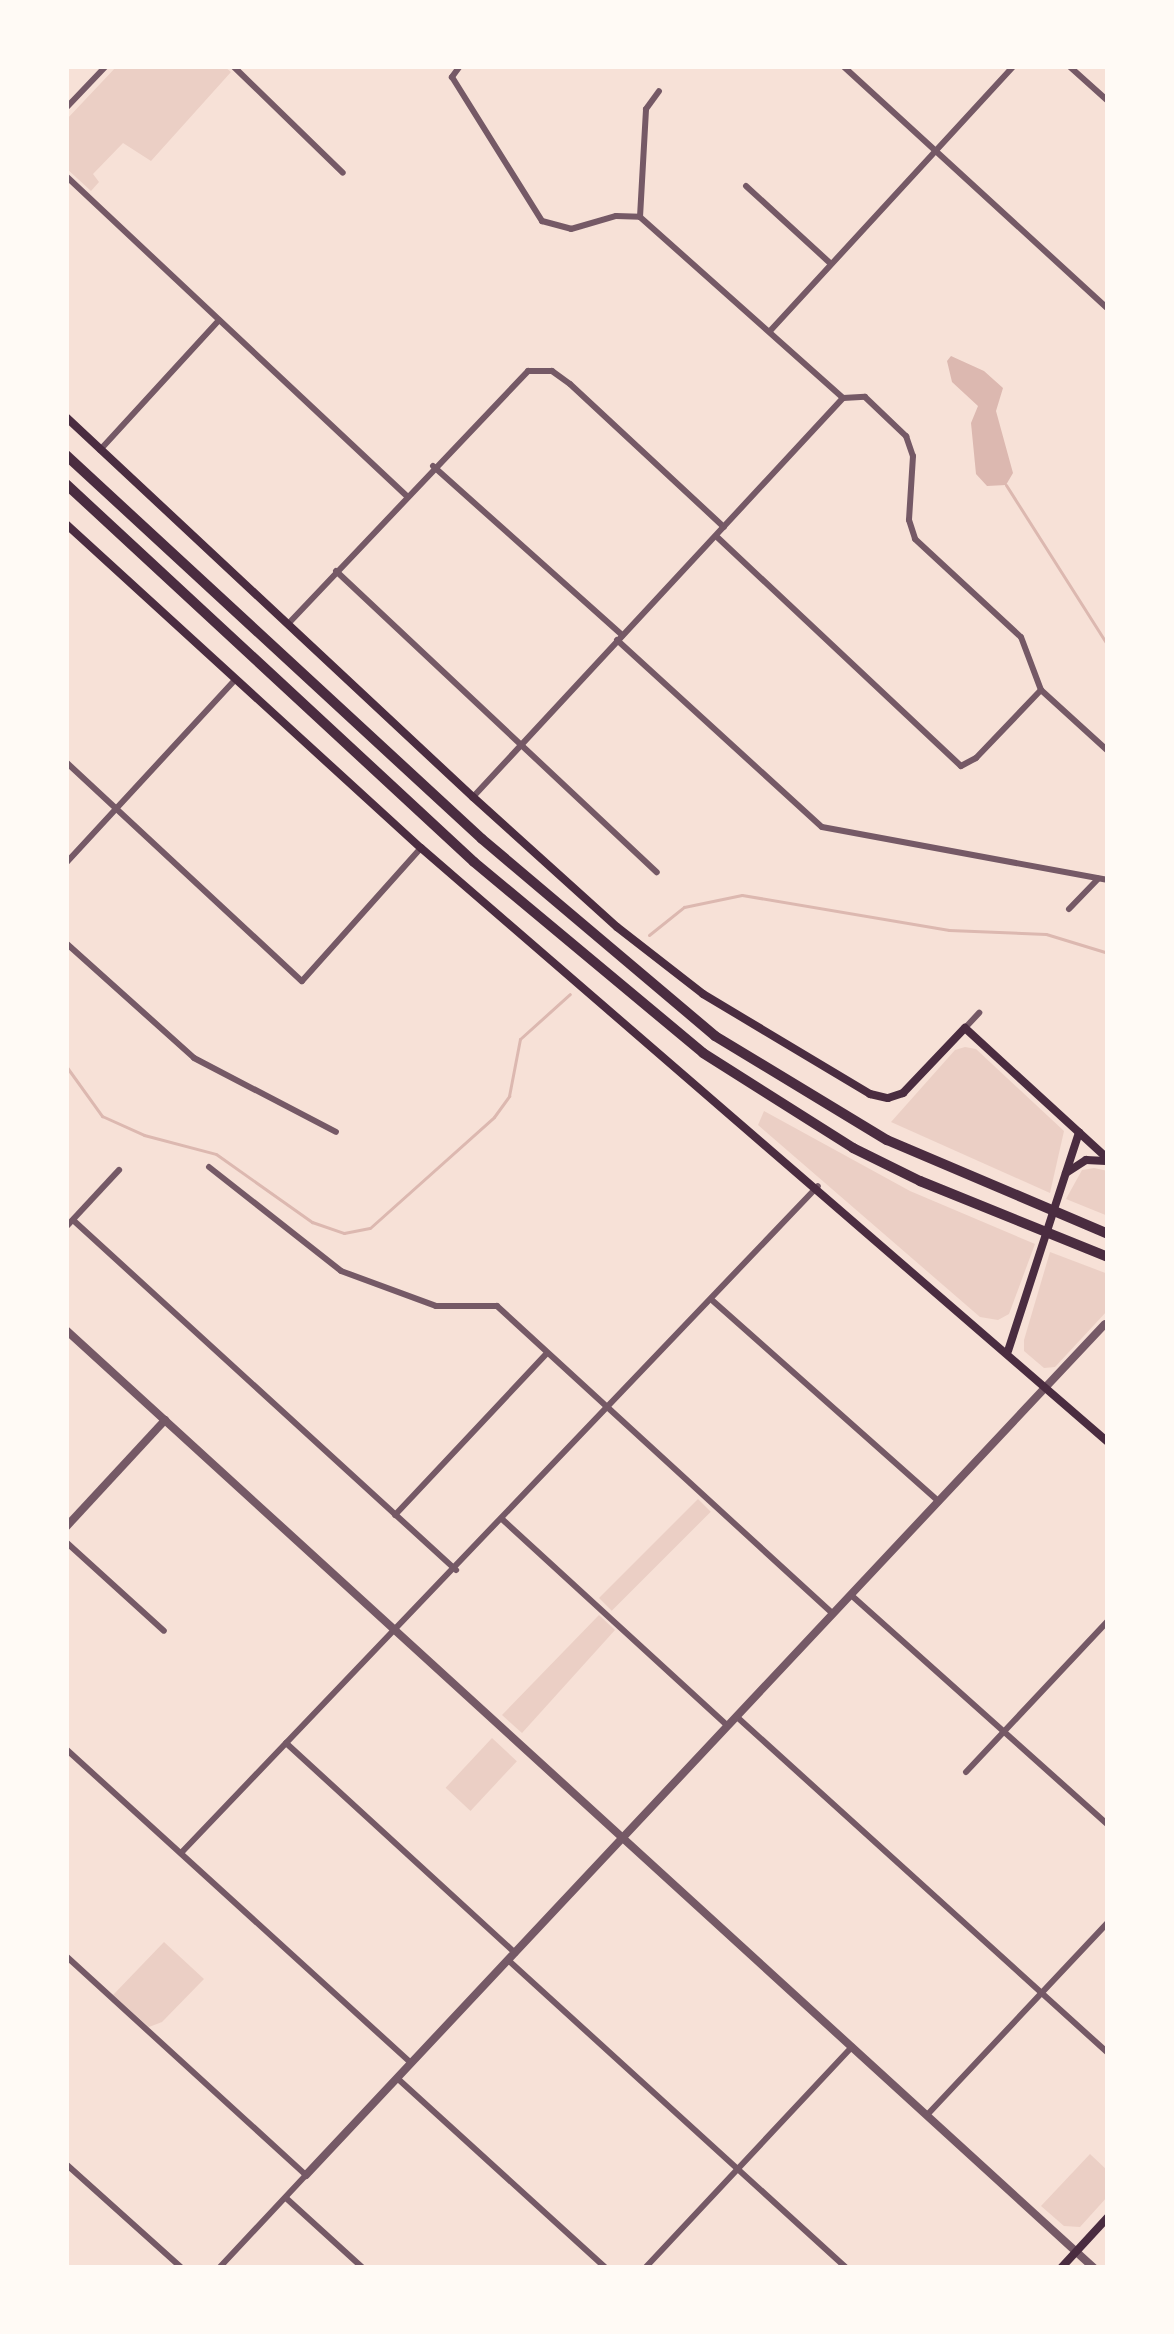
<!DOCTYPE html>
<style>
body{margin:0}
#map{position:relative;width:1174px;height:2334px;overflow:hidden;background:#f7e1d7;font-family:"DejaVu Sans",sans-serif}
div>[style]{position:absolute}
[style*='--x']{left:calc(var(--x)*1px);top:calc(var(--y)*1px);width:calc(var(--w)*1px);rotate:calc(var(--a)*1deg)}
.green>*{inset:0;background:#ebcfc5;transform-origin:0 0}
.water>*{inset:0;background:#dcb8b0}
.stream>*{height:3px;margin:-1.5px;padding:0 1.5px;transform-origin:1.5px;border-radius:1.5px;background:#dcb8b0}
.minor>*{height:6px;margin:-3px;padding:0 3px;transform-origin:3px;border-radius:3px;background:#755966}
.tertiary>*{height:8px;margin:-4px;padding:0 4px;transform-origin:4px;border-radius:4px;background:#755966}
.secondary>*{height:8px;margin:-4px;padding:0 4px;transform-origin:4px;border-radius:4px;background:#4a2c40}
.motorway>*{height:10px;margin:-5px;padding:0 5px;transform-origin:5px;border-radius:5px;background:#4a2c40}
span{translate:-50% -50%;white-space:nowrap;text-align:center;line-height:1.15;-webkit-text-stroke:9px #fffaf5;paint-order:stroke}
.frame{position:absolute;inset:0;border:69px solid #fffaf5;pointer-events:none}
</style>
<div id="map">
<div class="green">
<i style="clip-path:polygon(117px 66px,224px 66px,231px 72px,151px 161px,123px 143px,93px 174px,99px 182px,91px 191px,66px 168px,66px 120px)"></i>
<i style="clip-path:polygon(965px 1047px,976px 1049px,1064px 1131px,1050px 1193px,891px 1122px,955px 1050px)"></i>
<i style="clip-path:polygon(764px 1111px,910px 1191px,1035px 1244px,1009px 1314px,998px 1320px,980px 1317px,758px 1125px)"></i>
<i style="clip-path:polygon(1094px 1168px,1108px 1171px,1108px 1216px,1066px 1199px,1082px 1170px)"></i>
<i style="clip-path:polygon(1050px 1252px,1108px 1274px,1108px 1310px,1055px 1367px,1044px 1368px,1024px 1351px,1024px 1340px)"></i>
<i style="left:698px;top:1499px;width:18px;height:140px;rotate:45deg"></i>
<i style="clip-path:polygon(599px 1615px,615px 1630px,522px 1733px,502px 1715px)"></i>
<i style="left:492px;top:1738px;width:34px;height:68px;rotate:43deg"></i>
<i style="clip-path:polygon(164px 1942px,204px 1979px,162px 2022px,149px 2027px,113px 1995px)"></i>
<i style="clip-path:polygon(1090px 2154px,1108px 2171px,1108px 2196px,1080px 2227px,1064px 2226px,1041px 2206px)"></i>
</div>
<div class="water">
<i style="clip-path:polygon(951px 356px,984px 371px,1003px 388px,996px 411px,1013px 473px,1006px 485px,987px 486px,976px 474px,971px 423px,978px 406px,952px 382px,947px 361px)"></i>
</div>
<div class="stream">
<i style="--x:1006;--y:485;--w:191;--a:57.6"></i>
<i style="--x:649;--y:935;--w:45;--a:-38.7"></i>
<i style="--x:684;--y:907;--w:59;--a:-11.7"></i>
<i style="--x:742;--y:895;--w:210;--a:9.6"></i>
<i style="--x:949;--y:930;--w:97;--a:2.4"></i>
<i style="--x:1046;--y:934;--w:65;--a:17"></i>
<i style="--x:66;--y:1066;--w:62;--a:54.2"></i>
<i style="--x:102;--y:1116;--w:46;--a:24.3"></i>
<i style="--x:144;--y:1135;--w:74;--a:14.8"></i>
<i style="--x:216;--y:1154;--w:118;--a:35.3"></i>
<i style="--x:312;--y:1222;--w:34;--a:19"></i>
<i style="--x:344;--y:1233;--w:26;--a:-11"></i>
<i style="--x:370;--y:1228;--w:166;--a:-41.8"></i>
<i style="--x:494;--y:1117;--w:26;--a:-54"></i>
<i style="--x:509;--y:1096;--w:58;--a:-79.1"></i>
<i style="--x:520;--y:1039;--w:67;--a:-42"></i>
</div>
<div class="minor">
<i style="--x:233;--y:66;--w:153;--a:44.2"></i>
<i style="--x:460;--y:66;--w:14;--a:126"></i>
<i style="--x:452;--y:77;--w:170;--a:58"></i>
<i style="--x:542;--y:221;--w:30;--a:15"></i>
<i style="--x:571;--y:229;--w:47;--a:-16.1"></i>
<i style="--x:616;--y:216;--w:24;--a:2"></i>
<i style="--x:640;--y:217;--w:272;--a:41.7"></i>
<i style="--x:843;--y:398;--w:22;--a:-3"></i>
<i style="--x:865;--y:397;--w:57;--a:43.6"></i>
<i style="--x:906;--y:436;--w:21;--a:71"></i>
<i style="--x:913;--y:456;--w:64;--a:93.6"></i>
<i style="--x:909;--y:520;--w:20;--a:72"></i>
<i style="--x:915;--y:539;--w:144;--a:42.8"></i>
<i style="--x:1021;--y:637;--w:57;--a:69.3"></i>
<i style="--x:1041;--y:690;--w:91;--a:42.3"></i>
<i style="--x:843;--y:66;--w:360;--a:42.5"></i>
<i style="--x:1069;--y:66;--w:52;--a:41.9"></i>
<i style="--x:66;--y:108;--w:58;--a:-46.4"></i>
<i style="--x:66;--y:176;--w:466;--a:43.2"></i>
<i style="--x:746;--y:186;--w:115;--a:42.5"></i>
<i style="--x:640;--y:217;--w:108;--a:-86.8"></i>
<i style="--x:646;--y:109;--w:22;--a:-54"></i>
<i style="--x:770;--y:331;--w:360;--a:-47.4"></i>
<i style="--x:100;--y:450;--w:176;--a:-47.5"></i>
<i style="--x:433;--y:466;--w:254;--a:41.8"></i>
<i style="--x:716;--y:536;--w:336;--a:43.2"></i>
<i style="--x:961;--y:766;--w:17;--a:-28"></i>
<i style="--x:976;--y:758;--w:94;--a:-46.3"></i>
<i style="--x:336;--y:571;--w:440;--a:43.2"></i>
<i style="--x:288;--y:624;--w:349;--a:-46.5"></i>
<i style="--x:528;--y:371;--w:24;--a:0"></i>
<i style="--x:552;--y:371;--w:22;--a:36"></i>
<i style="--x:570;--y:384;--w:210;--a:42.9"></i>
<i style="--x:617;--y:640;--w:277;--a:42.4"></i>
<i style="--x:822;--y:827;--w:291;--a:10.5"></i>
<i style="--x:66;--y:762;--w:322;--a:42.9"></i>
<i style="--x:302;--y:981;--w:178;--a:-48.2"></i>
<i style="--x:473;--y:797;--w:544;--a:-47.16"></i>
<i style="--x:66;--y:863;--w:249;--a:-47.3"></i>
<i style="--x:1069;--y:909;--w:42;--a:-46"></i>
<i style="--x:66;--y:943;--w:172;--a:41.9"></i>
<i style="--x:194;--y:1058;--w:160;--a:27.5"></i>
<i style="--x:965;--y:1028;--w:21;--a:-47"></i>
<i style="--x:209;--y:1167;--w:168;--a:38.2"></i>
<i style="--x:341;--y:1271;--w:101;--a:20.2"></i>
<i style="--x:436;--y:1306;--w:61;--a:0"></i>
<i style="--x:497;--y:1306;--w:456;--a:42.5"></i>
<i style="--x:73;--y:1220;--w:519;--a:42.42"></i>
<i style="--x:66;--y:1227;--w:78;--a:-47.1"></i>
<i style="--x:713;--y:1301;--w:302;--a:41.6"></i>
<i style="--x:395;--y:1515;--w:221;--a:-46.8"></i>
<i style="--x:503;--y:1520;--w:305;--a:42.5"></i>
<i style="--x:66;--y:1542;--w:132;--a:42.2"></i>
<i style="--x:851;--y:1595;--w:345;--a:41.8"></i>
<i style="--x:737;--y:1717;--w:501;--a:42.17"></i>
<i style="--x:286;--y:1743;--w:311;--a:42.5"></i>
<i style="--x:66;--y:1749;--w:466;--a:42.3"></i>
<i style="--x:966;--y:1772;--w:207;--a:-46.8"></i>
<i style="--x:181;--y:1853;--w:922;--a:-46.32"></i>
<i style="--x:66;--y:1956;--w:325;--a:42.4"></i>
<i style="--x:306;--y:2175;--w:127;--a:133.1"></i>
<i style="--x:508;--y:1960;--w:458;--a:42.3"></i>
<i style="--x:397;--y:2078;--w:282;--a:42.3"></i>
<i style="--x:927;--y:2115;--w:265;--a:-46.8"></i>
<i style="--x:66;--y:2164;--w:156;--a:41.9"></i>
<i style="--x:286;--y:2198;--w:104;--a:42.3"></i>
<i style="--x:645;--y:2268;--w:303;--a:-46.9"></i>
</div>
<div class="tertiary">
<i style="--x:66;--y:1330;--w:1392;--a:42.38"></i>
<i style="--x:66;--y:1527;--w:146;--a:-47.2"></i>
<i style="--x:306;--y:2175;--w:1167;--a:-46.81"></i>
</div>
<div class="secondary">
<i style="--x:66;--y:417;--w:557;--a:43.04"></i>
<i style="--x:473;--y:797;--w:194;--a:42.1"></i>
<i style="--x:617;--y:927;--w:109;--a:37.9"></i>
<i style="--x:703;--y:994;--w:195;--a:30.9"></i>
<i style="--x:870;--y:1094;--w:18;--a:13"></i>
<i style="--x:888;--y:1098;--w:16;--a:-18"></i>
<i style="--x:903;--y:1093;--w:90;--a:-46.4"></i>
<i style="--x:965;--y:1028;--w:194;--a:42.5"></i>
<i style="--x:66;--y:524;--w:481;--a:42.4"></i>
<i style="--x:421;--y:848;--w:908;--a:40.85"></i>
<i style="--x:1066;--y:1173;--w:24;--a:-33"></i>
<i style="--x:1086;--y:1160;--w:20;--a:3"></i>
<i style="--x:1008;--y:1351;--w:230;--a:-72"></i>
<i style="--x:1061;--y:2268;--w:69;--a:-47.3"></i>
</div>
<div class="motorway">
<i style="--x:66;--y:455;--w:566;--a:42.71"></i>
<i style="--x:482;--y:839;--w:305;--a:40.2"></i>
<i style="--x:715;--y:1036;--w:201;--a:31.2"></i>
<i style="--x:887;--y:1140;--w:240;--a:23"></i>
<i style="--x:66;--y:484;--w:556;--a:42.81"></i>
<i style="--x:474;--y:862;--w:298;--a:39.8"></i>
<i style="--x:703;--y:1053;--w:178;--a:32.3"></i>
<i style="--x:853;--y:1148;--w:75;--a:26.2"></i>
<i style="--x:920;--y:1181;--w:203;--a:22"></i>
</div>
<div class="frame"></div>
</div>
